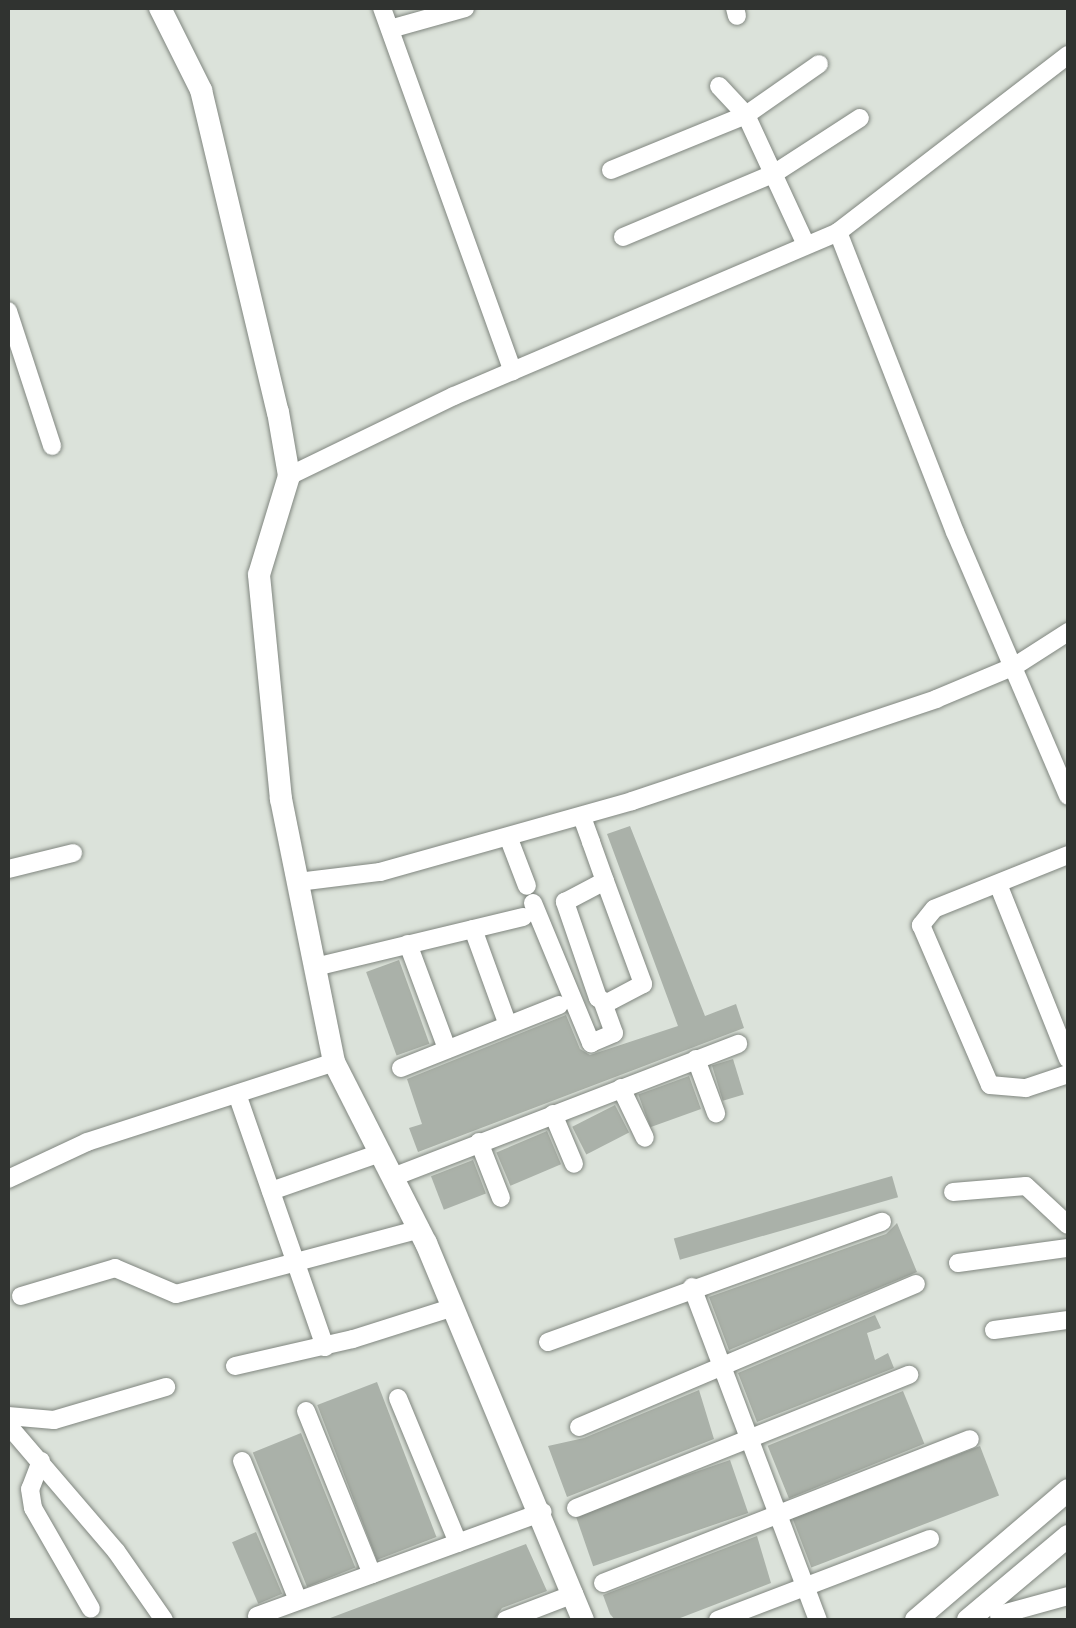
<!DOCTYPE html>
<style>
body{margin:0}
#map{position:relative;width:1076px;height:1628px;overflow:hidden;background:#dbe2da;font-family:Overpass,sans-serif}
div>[style]{position:absolute}
[style*='--x']{left:calc(var(--x)*1px);top:calc(var(--y)*1px);width:calc(var(--w)*1px);rotate:calc(var(--a)*1deg)}
.building>*{inset:0;background:#aab1a9;transform-origin:0 0}
.roads{filter:drop-shadow(0 0 2px #80867f) drop-shadow(0 0 2px #80867f)}
.minor>*{height:18px;margin:-9px;padding:0 9px;transform-origin:9px;border-radius:9px;background:#fff}
.tertiary>*{height:22px;margin:-11px;padding:0 11px;transform-origin:11px;border-radius:11px;background:#fff}
span{translate:-50% -50%;white-space:nowrap;text-align:center;line-height:1.15;-webkit-text-stroke:8px #fff;paint-order:stroke}
.frame{position:absolute;inset:0;border:10px solid #303330;pointer-events:none}
</style>
<div id="map">
<div class="building">
<i style="clip-path:polygon(630px 826px,705px 1016px,736px 1004px,744px 1028px,418px 1152px,409px 1128px,422px 1124px,407px 1079px,566px 1015px,580px 1049px,590px 1055px,678px 1026px,607px 834px)"></i>
<i style="left:399px;top:960px;width:89px;height:35px;rotate:70deg"></i>
<i style="left:733px;top:1059px;width:37px;height:22px;rotate:73deg"></i>
<i style="left:689px;top:1076px;width:35px;height:54px;rotate:70deg"></i>
<i style="left:615px;top:1105px;width:31px;height:48px;rotate:63deg"></i>
<i style="left:547px;top:1131px;width:36px;height:55px;rotate:67deg"></i>
<i style="left:473px;top:1160px;width:36px;height:45px;rotate:69deg"></i>
<i style="left:892px;top:1176px;width:22px;height:227px;rotate:74deg"></i>
<i style="clip-path:polygon(897px 1223px,917px 1272px,729px 1350px,709px 1297px,886px 1234px)"></i>
<i style="clip-path:polygon(875px 1315px,881px 1328px,867px 1333px,875px 1360px,888px 1353px,894px 1368px,757px 1422px,738px 1373px)"></i>
<i style="left:377px;top:1382px;width:166px;height:64px;rotate:69deg"></i>
<i style="clip-path:polygon(699px 1390px,714px 1439px,567px 1497px,548px 1446px,584px 1438px)"></i>
<i style="left:903px;top:1391px;width:57px;height:146px;rotate:68deg"></i>
<i style="left:301px;top:1433px;width:145px;height:52px;rotate:68deg"></i>
<i style="left:980px;top:1446px;width:53px;height:201px;rotate:69deg"></i>
<i style="left:730px;top:1460px;width:56px;height:164px;rotate:71deg"></i>
<i style="left:256px;top:1532px;width:67px;height:26px;rotate:67deg"></i>
<i style="clip-path:polygon(757px 1536px,771px 1583px,675px 1620px,615px 1620px,610px 1614px,603px 1595px)"></i>
<i style="clip-path:polygon(526px 1544px,547px 1591px,502px 1608px,494px 1620px,325px 1620px)"></i>
</div>
<div class="roads">
<div class="minor">
<i style="--x:382;--y:8;--w:386;--a:70.2"></i>
<i style="--x:735;--y:8;--w:8;--a:76"></i>
<i style="--x:390;--y:29;--w:78;--a:-15.6"></i>
<i style="--x:719;--y:86;--w:40;--a:47"></i>
<i style="--x:746;--y:115;--w:143;--a:65.2"></i>
<i style="--x:611;--y:170;--w:146;--a:-22.2"></i>
<i style="--x:746;--y:115;--w:89;--a:-34.9"></i>
<i style="--x:838;--y:232;--w:290;--a:-37.6"></i>
<i style="--x:623;--y:237;--w:165;--a:-22.8"></i>
<i style="--x:775;--y:173;--w:101;--a:-32.9"></i>
<i style="--x:8;--y:311;--w:142;--a:71.9"></i>
<i style="--x:289;--y:476;--w:183;--a:-25.9"></i>
<i style="--x:454;--y:396;--w:418;--a:-23.1"></i>
<i style="--x:838;--y:232;--w:322;--a:68.7"></i>
<i style="--x:955;--y:532;--w:287;--a:66.8"></i>
<i style="--x:582;--y:817;--w:27;--a:70"></i>
<i style="--x:591;--y:842;--w:41;--a:70.3"></i>
<i style="--x:605;--y:881;--w:110;--a:69.7"></i>
<i style="--x:643;--y:984;--w:41;--a:152.2"></i>
<i style="--x:607;--y:1003;--w:10;--a:-151"></i>
<i style="--x:598;--y:998;--w:102;--a:-109"></i>
<i style="--x:565;--y:902;--w:45;--a:-27.7"></i>
<i style="--x:509;--y:839;--w:50;--a:69"></i>
<i style="--x:1068;--y:855;--w:144;--a:158.1"></i>
<i style="--x:934;--y:909;--w:21;--a:129"></i>
<i style="--x:921;--y:925;--w:174;--a:66.7"></i>
<i style="--x:990;--y:1085;--w:36;--a:5"></i>
<i style="--x:1026;--y:1088;--w:44;--a:-18.4"></i>
<i style="--x:8;--y:869;--w:67;--a:-13.8"></i>
<i style="--x:298;--y:882;--w:83;--a:-7"></i>
<i style="--x:380;--y:872;--w:262;--a:-15.7"></i>
<i style="--x:632;--y:801;--w:321;--a:-18.5"></i>
<i style="--x:936;--y:699;--w:86;--a:-22.7"></i>
<i style="--x:1015;--y:666;--w:63;--a:-32.7"></i>
<i style="--x:998;--y:884;--w:188;--a:68.2"></i>
<i style="--x:533;--y:903;--w:152;--a:67.5"></i>
<i style="--x:591;--y:1043;--w:25;--a:-23"></i>
<i style="--x:614;--y:1033;--w:33;--a:-110"></i>
<i style="--x:473;--y:929;--w:102;--a:70"></i>
<i style="--x:408;--y:944;--w:112;--a:69.6"></i>
<i style="--x:315;--y:967;--w:214;--a:-13.5"></i>
<i style="--x:696;--y:1059;--w:58;--a:69.7"></i>
<i style="--x:401;--y:1068;--w:170;--a:-21.7"></i>
<i style="--x:621;--y:1088;--w:55;--a:64.4"></i>
<i style="--x:237;--y:1094;--w:268;--a:70.8"></i>
<i style="--x:553;--y:1114;--w:54;--a:67.2"></i>
<i style="--x:479;--y:1142;--w:60;--a:68.6"></i>
<i style="--x:393;--y:1177;--w:370;--a:-21.1"></i>
<i style="--x:8;--y:1179;--w:87;--a:-25.1"></i>
<i style="--x:87;--y:1142;--w:260;--a:-17.9"></i>
<i style="--x:271;--y:1191;--w:115;--a:-19.2"></i>
<i style="--x:953;--y:1192;--w:73;--a:-4.7"></i>
<i style="--x:1026;--y:1186;--w:57;--a:42.9"></i>
<i style="--x:958;--y:1263;--w:111;--a:-7.8"></i>
<i style="--x:692;--y:1287;--w:356;--a:69.3"></i>
<i style="--x:21;--y:1296;--w:98;--a:-16.6"></i>
<i style="--x:115;--y:1268;--w:66;--a:23.1"></i>
<i style="--x:176;--y:1294;--w:253;--a:-14.9"></i>
<i style="--x:994;--y:1330;--w:75;--a:-7.7"></i>
<i style="--x:548;--y:1342;--w:355;--a:-19.8"></i>
<i style="--x:235;--y:1366;--w:121;--a:-12.9"></i>
<i style="--x:353;--y:1339;--w:106;--a:-17.6"></i>
<i style="--x:398;--y:1398;--w:157;--a:67.5"></i>
<i style="--x:306;--y:1411;--w:176;--a:68"></i>
<i style="--x:8;--y:1416;--w:46;--a:5"></i>
<i style="--x:54;--y:1420;--w:117;--a:-16.4"></i>
<i style="--x:8;--y:1425;--w:166;--a:49.4"></i>
<i style="--x:116;--y:1551;--w:84;--a:55.2"></i>
<i style="--x:579;--y:1427;--w:366;--a:-23"></i>
<i style="--x:41;--y:1461;--w:30;--a:111"></i>
<i style="--x:30;--y:1489;--w:19;--a:81"></i>
<i style="--x:33;--y:1508;--w:116;--a:60.1"></i>
<i style="--x:242;--y:1461;--w:150;--a:68.1"></i>
<i style="--x:576;--y:1508;--w:359;--a:-21.8"></i>
<i style="--x:603;--y:1583;--w:394;--a:-21.4"></i>
<i style="--x:999;--y:1615;--w:72;--a:-15.4"></i>
<i style="--x:257;--y:1616;--w:304;--a:-20"></i>
<i style="--x:506;--y:1620;--w:73;--a:-20.9"></i>
<i style="--x:718;--y:1620;--w:227;--a:-20.9"></i>
</div>
<div class="tertiary">
<i style="--x:160;--y:8;--w:92;--a:63.4"></i>
<i style="--x:201;--y:90;--w:331;--a:76.6"></i>
<i style="--x:278;--y:412;--w:65;--a:80.2"></i>
<i style="--x:289;--y:476;--w:103;--a:106.9"></i>
<i style="--x:259;--y:575;--w:225;--a:84.4"></i>
<i style="--x:281;--y:799;--w:268;--a:78.6"></i>
<i style="--x:334;--y:1062;--w:203;--a:63.1"></i>
<i style="--x:426;--y:1243;--w:408;--a:67.4"></i>
<i style="--x:916;--y:1620;--w:200;--a:-40.5"></i>
<i style="--x:968;--y:1620;--w:131;--a:-40"></i>
</div>
</div>
<div class="frame"></div>
</div>
